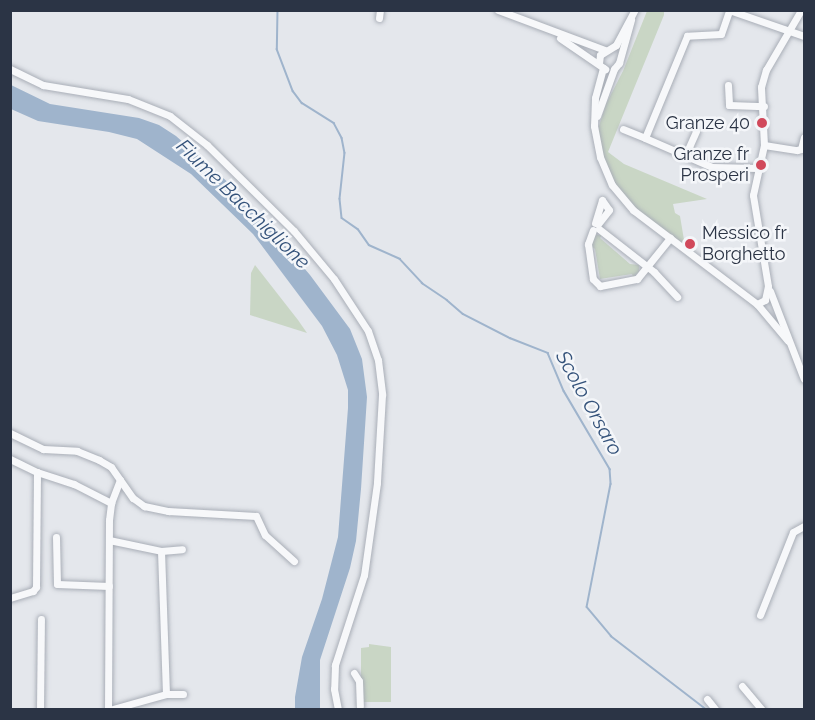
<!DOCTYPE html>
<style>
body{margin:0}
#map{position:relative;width:815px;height:720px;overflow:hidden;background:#e4e7ec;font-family:Raleway,sans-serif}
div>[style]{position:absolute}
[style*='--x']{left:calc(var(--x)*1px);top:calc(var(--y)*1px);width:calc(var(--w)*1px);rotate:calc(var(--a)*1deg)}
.green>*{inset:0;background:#c9d6c5}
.water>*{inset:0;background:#9fb4cc}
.stream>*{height:1.5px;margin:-0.75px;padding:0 0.75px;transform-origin:0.75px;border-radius:0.75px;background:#9fb4cc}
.roads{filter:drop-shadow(0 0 2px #a9aeb7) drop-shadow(0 0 2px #a9aeb7)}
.minor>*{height:7px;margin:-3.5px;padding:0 3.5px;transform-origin:3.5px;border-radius:3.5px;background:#f7f8fa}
.dots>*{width:16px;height:16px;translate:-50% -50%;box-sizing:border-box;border:3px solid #f4f6f9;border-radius:50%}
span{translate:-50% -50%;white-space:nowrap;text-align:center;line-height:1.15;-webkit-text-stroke:5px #f4f6f9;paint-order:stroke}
.poi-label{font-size:18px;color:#2b3445}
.right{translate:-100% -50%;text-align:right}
.left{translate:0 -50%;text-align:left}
.water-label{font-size:20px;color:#34527a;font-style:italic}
.frame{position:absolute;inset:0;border:12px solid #2b3445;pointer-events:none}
</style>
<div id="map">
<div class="green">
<i style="clip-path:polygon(647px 11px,664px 11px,664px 15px,608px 152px,624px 164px,707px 199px,673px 204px,675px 213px,680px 216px,686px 252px,669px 240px,610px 185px,599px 157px,599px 126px,606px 104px,623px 71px)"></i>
<i style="clip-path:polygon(594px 235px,602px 235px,600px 238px,630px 264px,639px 265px,639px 272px,633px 277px,632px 274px,600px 279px,595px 249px,591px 246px)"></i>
<i style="clip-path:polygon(255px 265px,298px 320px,307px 333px,250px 315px,251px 273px)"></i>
<i style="clip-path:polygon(369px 644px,391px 647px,391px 702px,361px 702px,361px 648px,369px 647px)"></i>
</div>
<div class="water">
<i style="clip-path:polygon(11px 85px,50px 104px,139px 118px,159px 125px,176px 136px,241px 194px,310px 275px,350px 329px,362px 359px,367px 397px,361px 489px,356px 541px,350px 568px,320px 660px,320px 709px,295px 709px,295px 697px,302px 657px,322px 599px,338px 537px,348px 408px,348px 390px,337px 355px,322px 326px,253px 234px,191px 174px,137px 139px,109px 132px,38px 121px,11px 109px)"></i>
</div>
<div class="stream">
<i style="--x:278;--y:10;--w:39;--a:91"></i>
<i style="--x:277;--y:49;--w:45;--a:69.1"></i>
<i style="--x:293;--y:91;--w:15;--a:53"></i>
<i style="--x:302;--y:103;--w:38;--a:32"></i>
<i style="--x:334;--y:123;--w:17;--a:62"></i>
<i style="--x:342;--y:138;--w:15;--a:79"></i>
<i style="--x:345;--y:153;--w:46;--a:96.2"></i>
<i style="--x:340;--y:199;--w:19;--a:84"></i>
<i style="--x:342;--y:218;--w:19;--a:35"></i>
<i style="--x:358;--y:229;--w:19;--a:55"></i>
<i style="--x:369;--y:245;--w:34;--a:24"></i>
<i style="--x:400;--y:259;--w:33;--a:47"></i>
<i style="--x:422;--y:283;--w:30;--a:34"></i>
<i style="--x:447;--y:300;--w:21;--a:41"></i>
<i style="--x:463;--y:314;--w:53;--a:27.1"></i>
<i style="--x:510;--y:338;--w:41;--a:21.5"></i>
<i style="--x:548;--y:353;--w:41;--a:67.2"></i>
<i style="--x:564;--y:391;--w:91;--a:59.5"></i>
<i style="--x:610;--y:469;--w:15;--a:86"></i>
<i style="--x:611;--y:484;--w:125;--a:101"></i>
<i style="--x:587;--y:607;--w:38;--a:50"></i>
<i style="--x:611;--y:636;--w:121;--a:37.6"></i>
</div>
<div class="roads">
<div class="minor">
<i style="--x:498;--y:10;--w:114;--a:20.5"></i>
<i style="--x:729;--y:10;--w:79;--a:19.1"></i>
<i style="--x:729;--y:11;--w:24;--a:109"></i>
<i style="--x:721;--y:34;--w:34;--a:177"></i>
<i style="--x:687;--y:36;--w:110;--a:112.4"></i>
<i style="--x:645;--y:138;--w:73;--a:23.4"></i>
<i style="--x:712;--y:167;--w:45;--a:1.3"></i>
<i style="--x:379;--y:18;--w:8;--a:-83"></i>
<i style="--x:560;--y:38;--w:55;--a:34.6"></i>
<i style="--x:599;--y:63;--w:8;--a:-83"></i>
<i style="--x:600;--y:55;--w:19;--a:-32"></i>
<i style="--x:616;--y:45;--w:40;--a:-62"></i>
<i style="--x:603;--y:68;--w:31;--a:105"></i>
<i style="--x:595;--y:98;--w:28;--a:92"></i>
<i style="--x:594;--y:126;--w:32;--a:79"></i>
<i style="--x:600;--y:157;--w:30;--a:67"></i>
<i style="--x:612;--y:185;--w:33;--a:50"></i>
<i style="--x:633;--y:210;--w:156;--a:37.2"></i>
<i style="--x:757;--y:304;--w:48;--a:50"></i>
<i style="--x:10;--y:69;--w:37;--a:26"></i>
<i style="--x:43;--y:85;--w:86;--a:9.4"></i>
<i style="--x:128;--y:99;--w:45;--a:22"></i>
<i style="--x:170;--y:116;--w:47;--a:38.1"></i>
<i style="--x:207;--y:145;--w:122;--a:44.7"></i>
<i style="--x:294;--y:231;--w:62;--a:50.2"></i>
<i style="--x:334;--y:279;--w:62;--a:56.8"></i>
<i style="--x:368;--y:331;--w:31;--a:71"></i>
<i style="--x:378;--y:360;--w:35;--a:83"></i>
<i style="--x:382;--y:395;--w:88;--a:93.3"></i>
<i style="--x:377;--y:483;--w:93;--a:98"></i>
<i style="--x:364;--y:575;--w:95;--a:107.9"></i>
<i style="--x:335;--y:665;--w:24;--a:92"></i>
<i style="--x:334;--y:689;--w:21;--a:79"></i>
<i style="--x:728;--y:85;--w:20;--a:87"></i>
<i style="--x:729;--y:105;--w:35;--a:2"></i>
<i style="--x:597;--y:116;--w:50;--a:-70.1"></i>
<i style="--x:614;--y:69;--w:8;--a:-50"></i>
<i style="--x:619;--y:63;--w:45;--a:-74.4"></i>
<i style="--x:623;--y:129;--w:24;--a:22"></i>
<i style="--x:764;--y:145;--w:33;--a:9"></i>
<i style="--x:797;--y:150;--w:4;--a:-14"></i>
<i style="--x:801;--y:149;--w:12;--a:-76"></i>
<i style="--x:685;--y:156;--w:27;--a:-66"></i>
<i style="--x:595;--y:223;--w:24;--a:-73"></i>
<i style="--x:602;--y:200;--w:12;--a:55"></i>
<i style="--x:609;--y:210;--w:18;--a:128"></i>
<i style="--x:599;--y:229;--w:70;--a:38"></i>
<i style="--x:654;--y:272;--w:34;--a:47"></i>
<i style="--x:593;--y:230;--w:15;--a:110"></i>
<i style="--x:588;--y:244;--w:35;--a:82"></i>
<i style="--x:593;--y:279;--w:10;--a:45"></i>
<i style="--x:600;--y:286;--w:38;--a:-11"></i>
<i style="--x:637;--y:279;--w:53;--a:-51.2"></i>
<i style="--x:770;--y:291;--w:94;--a:68.9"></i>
<i style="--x:757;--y:304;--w:9;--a:-27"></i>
<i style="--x:765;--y:300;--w:14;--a:-78"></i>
<i style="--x:768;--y:286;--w:92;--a:-99.4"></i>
<i style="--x:753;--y:195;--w:51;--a:-77.6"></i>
<i style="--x:764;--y:145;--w:58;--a:-93"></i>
<i style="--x:761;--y:87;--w:18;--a:-74"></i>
<i style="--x:766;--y:70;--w:69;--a:-59.7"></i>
<i style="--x:10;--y:433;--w:37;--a:26"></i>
<i style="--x:43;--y:449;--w:34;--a:3"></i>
<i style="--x:77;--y:451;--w:24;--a:22"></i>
<i style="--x:99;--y:460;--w:14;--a:30"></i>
<i style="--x:111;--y:467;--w:38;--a:55"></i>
<i style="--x:133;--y:498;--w:14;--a:36"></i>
<i style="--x:144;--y:506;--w:25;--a:12"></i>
<i style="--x:168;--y:511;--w:88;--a:3.3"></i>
<i style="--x:256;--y:516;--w:21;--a:65"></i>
<i style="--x:265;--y:535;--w:39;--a:42"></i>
<i style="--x:10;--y:459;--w:30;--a:26"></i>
<i style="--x:37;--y:472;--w:39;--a:18"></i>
<i style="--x:74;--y:484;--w:42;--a:27.2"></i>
<i style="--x:56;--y:537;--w:47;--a:88.8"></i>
<i style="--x:57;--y:584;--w:52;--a:2.2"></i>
<i style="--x:109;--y:540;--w:53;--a:11.9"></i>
<i style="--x:161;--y:551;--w:21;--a:-5"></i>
<i style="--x:10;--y:598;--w:24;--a:-17"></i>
<i style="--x:33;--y:591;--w:5;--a:-53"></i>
<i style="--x:36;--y:587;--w:115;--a:-89.5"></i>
<i style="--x:760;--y:615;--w:89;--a:-68.3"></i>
<i style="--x:793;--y:532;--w:13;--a:-29"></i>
<i style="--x:354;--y:673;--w:9;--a:58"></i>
<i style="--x:359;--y:681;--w:25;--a:88"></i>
<i style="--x:742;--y:686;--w:31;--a:50"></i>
<i style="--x:166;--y:694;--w:17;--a:0"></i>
<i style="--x:707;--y:699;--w:14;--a:51"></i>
<i style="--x:40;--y:710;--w:91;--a:-89.4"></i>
<i style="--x:108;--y:710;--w:190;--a:-89.7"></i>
<i style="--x:109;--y:520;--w:17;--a:-83"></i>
<i style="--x:111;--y:503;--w:25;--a:-69"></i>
<i style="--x:109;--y:710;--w:59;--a:-15.7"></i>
<i style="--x:166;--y:694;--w:143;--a:-92"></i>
</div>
</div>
<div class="dots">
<i style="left:762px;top:123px;background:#d1495b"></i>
<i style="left:761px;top:165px;background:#d1495b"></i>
<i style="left:690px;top:244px;background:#d1495b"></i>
</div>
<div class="poi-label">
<span class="right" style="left:750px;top:123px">Granze 40</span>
<span class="right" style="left:749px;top:165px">Granze fr<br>Prosperi</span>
<span class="left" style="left:702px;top:244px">Messico fr<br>Borghetto</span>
</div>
<div class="water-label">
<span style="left:243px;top:204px;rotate:44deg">Fiume Bacchiglione</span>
<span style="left:589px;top:403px;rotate:61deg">Scolo Orsaro</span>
</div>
<div class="frame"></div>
</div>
